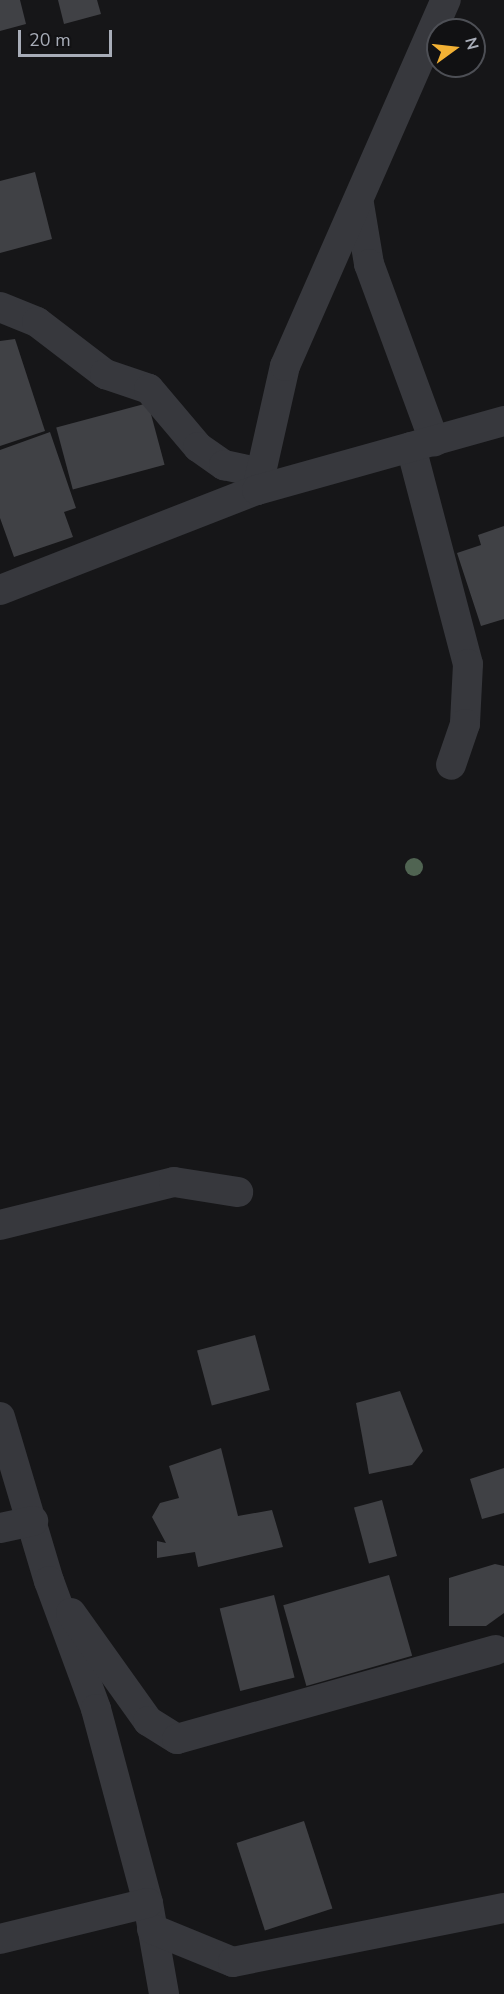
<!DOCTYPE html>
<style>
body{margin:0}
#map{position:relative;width:504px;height:1994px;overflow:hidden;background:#161618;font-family:"Nunito Sans",sans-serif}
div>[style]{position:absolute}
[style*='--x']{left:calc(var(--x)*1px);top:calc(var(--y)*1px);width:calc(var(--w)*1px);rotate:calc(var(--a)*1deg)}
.building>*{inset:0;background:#404145;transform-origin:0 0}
.minor>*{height:30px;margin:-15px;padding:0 15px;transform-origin:15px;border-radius:15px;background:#37383d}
.trees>*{width:18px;height:18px;margin:-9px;border-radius:50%;background:#506452}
span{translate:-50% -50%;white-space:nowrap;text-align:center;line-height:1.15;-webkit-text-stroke:4.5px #111113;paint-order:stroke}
.north{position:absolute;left:426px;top:18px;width:60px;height:60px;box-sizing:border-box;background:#111113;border:2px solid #4d4f55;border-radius:50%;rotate:75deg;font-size:16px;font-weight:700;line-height:24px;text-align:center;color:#a8adb8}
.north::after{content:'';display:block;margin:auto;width:21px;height:27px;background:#f2b134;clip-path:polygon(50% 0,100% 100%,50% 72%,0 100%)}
.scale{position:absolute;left:18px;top:30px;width:94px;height:27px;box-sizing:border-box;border:3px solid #a8adb8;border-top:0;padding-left:8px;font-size:18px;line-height:21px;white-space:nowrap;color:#a8adb8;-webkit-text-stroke:4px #111113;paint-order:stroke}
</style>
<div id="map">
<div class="building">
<i style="clip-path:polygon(0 0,20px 0,26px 24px,0 31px)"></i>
<i style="clip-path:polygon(58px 0,97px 0,101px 14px,64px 24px)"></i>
<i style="clip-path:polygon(35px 172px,52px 239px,0 253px,0 181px)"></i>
<i style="clip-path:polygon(15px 339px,45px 431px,0 446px,0 341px)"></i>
<i style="left:148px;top:403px;width:64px;height:95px;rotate:75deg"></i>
<i style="clip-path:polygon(50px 432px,76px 508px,64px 512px,73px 537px,14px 557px,0 518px,0 450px)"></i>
<i style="clip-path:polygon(504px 526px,504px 619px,481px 626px,457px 553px,481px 545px,478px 535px)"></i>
<i style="left:255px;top:1335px;width:57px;height:60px;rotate:75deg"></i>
<i style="clip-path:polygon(400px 1391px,423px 1451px,412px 1465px,369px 1474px,356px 1403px)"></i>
<i style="clip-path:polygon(221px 1448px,238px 1516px,272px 1510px,283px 1547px,198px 1567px,195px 1552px,157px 1558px,157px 1541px,166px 1543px,152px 1517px,160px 1503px,179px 1498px,169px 1466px)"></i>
<i style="clip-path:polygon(504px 1468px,504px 1513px,482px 1519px,470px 1479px)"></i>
<i style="left:382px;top:1500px;width:58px;height:29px;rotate:75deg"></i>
<i style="clip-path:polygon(495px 1564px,504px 1566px,504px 1613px,486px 1626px,449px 1626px,449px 1578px)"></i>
<i style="left:389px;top:1575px;width:84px;height:110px;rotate:74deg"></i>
<i style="left:274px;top:1595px;width:85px;height:56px;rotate:76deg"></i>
<i style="left:304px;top:1821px;width:92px;height:71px;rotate:72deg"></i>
</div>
<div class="minor">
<i style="--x:359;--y:204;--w:61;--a:80.5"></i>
<i style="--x:369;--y:264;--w:189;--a:69.8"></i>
<i style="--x:0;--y:307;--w:40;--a:22"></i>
<i style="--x:37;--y:322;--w:86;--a:37.4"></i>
<i style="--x:105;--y:374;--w:46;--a:18.8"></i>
<i style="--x:149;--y:389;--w:76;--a:49.8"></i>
<i style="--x:198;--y:447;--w:32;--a:35"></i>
<i style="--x:224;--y:465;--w:38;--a:12"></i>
<i style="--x:411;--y:447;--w:224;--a:75.3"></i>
<i style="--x:468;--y:664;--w:60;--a:92.9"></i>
<i style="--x:465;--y:724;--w:43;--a:108.9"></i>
<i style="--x:257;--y:490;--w:127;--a:-77.3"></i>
<i style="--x:285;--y:366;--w:400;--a:-66.3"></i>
<i style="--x:0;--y:590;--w:276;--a:-21.3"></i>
<i style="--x:257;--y:490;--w:256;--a:-15.6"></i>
<i style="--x:0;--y:1225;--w:179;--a:-13.9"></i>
<i style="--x:174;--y:1182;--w:65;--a:8.9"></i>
<i style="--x:0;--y:1417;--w:171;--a:73.4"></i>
<i style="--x:49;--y:1581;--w:136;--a:69.8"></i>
<i style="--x:96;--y:1709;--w:201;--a:75"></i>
<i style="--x:148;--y:1903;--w:92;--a:80"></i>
<i style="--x:0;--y:1528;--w:34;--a:-12"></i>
<i style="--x:71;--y:1613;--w:133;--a:54.5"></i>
<i style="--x:148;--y:1721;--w:34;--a:32"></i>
<i style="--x:177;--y:1739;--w:331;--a:-15.6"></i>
<i style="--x:152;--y:1929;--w:87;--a:22.2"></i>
<i style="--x:233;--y:1962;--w:276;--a:-11.3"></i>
<i style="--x:0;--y:1939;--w:152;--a:-13.7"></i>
</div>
<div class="trees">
<i style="left:414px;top:867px"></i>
</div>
<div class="north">N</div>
<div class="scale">20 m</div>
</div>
